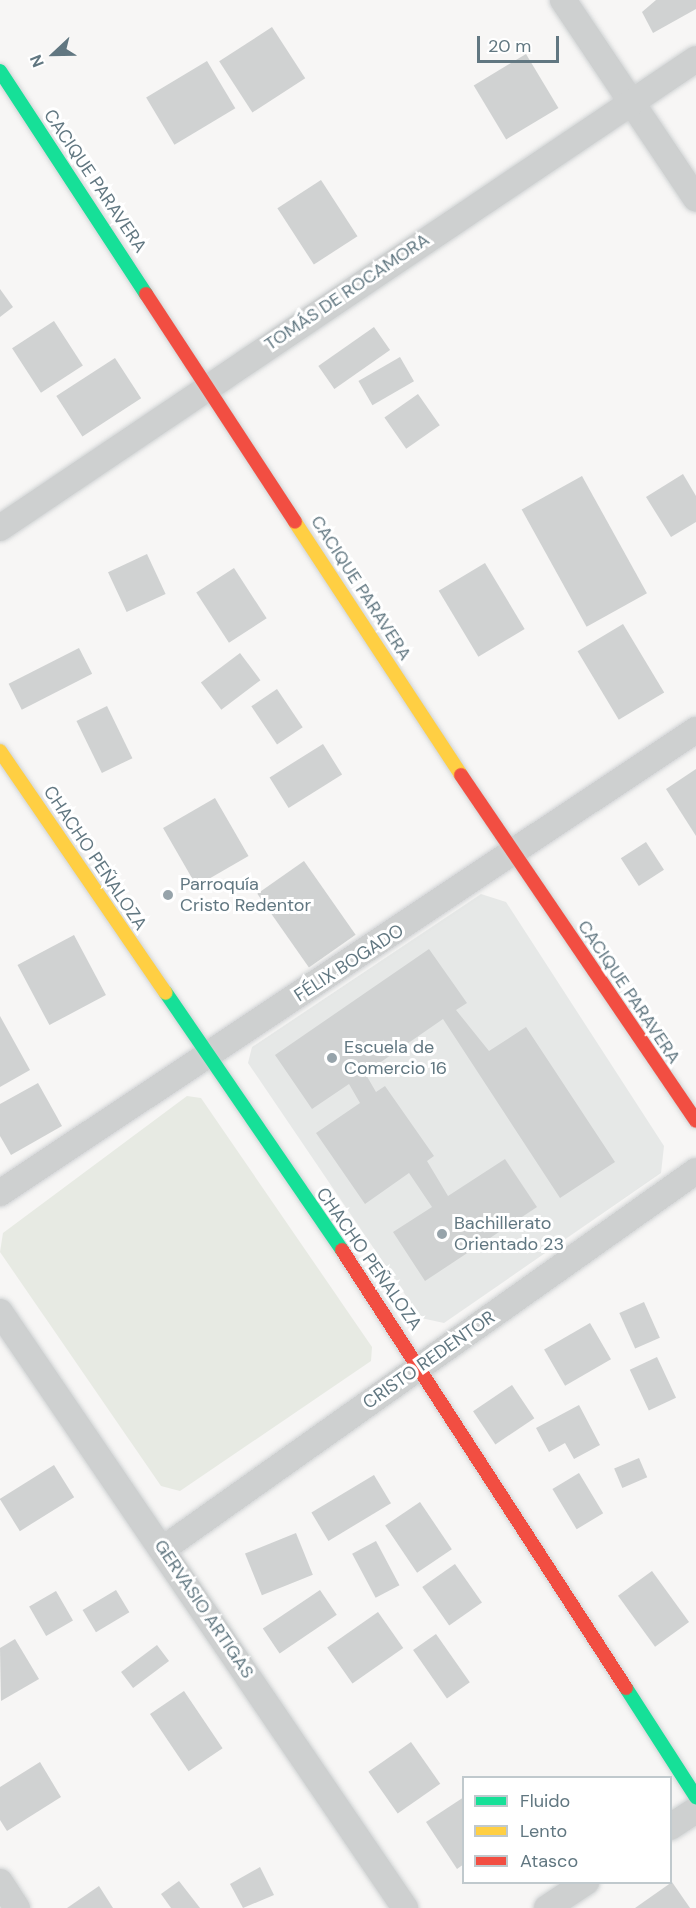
<!DOCTYPE html>
<meta charset="utf-8">
<style>
body{margin:0}
#map{position:relative;width:696px;height:1908px;overflow:hidden;background:#f7f6f5;font-family:"DM Sans",sans-serif}
div>[style]{position:absolute}
[style*='--x']{left:calc(var(--x)*1px);top:calc(var(--y)*1px);width:calc(var(--w)*1px);rotate:calc(var(--a)*1deg)}
.built>*{inset:0;background:#e6e8e7}
.green>*{inset:0;background:#e7eae3}
.building>*{inset:0;background:#d0d2d2;transform-origin:0 0}
.roads{filter:drop-shadow(0 0 2px #d0d3d4) drop-shadow(0 0 2px #d0d3d4)}
.street>*{height:26px;margin:-13px;padding:0 13px;transform-origin:13px;border-radius:13px;background:#ced0d0}
.fast>*{height:14px;margin:-7px;padding:0 7px;transform-origin:7px;border-radius:7px;background:#16e098}
.slow>*{height:14px;margin:-7px;padding:0 7px;transform-origin:7px;border-radius:7px;background:#ffcf43}
.jam>*{height:14px;margin:-7px;padding:0 7px;transform-origin:7px;border-radius:7px;background:#f24e42}
.dots>*{width:16px;height:16px;translate:-50% -50%;box-sizing:border-box;border:3px solid #fff;border-radius:50%}
span{translate:-50% -50%;white-space:nowrap;text-align:center;line-height:1.15;-webkit-text-stroke:6px #fff;paint-order:stroke}
.street-label{font-size:18px;color:#617781}
.poi-label{font-size:18px;color:#617781}
.left{translate:0 -50%;text-align:left}
.legend{position:absolute;left:462px;top:1776px;width:210px;height:108px;box-sizing:border-box;background:#fff;border:2px solid #c0c9cd;margin:0;padding:8px 10px;list-style:none;font-size:18px;color:#617781}
.legend li{display:flex;align-items:center;gap:12px;height:30px}
.legend b{width:30px;border:2px solid #c0c9cd}
.north{position:absolute;left:24px;top:24px;width:60px;height:60px;-webkit-text-stroke:4px #fff;paint-order:stroke;rotate:248deg;font-size:16px;font-weight:700;line-height:24px;text-align:center;color:#617781}
.north::after{content:'';display:block;margin:auto;width:21px;height:27px;background:#617781;clip-path:polygon(50% 0,100% 100%,50% 72%,0 100%)}
.scale{position:absolute;left:477px;top:36px;width:82px;height:27px;box-sizing:border-box;border:3px solid #617781;border-top:0;padding-left:8px;font-size:18px;line-height:21px;white-space:nowrap;color:#617781;-webkit-text-stroke:4px #fff;paint-order:stroke}
</style>
<div id="map">
<div class="built">
<i style="clip-path:polygon(481px 894px,506px 902px,664px 1146px,661px 1173px,444px 1323px,421px 1318px,248px 1063px,252px 1047px)"></i>
</div>
<div class="green">
<i style="clip-path:polygon(187px 1096px,201px 1098px,372px 1347px,371px 1361px,180px 1491px,161px 1486px,0 1252px,3px 1233px)"></i>
</div>
<div class="building">
<i style="clip-path:polygon(656px 0,696px 0,696px 9px,653px 33px,642px 12px)"></i>
<i style="left:272px;top:27px;width:61px;height:63px;rotate:57deg"></i>
<i style="left:526px;top:54px;width:63px;height:61px;rotate:59deg"></i>
<i style="left:207px;top:61px;width:55px;height:71px;rotate:59deg"></i>
<i style="left:321px;top:180px;width:67px;height:52px;rotate:57deg"></i>
<i style="clip-path:polygon(0 289px,13px 307px,0 317px)"></i>
<i style="left:54px;top:321px;width:53px;height:50px;rotate:57deg"></i>
<i style="left:374px;top:327px;width:28px;height:68px;rotate:55deg"></i>
<i style="left:400px;top:357px;width:28px;height:48px;rotate:60deg"></i>
<i style="left:115px;top:358px;width:48px;height:70px;rotate:57deg"></i>
<i style="left:418px;top:394px;width:38px;height:41px;rotate:55deg"></i>
<i style="clip-path:polygon(683px 474px,696px 496px,696px 522px,671px 537px,646px 497px)"></i>
<i style="left:582px;top:476px;width:134px;height:69px;rotate:61deg"></i>
<i style="left:147px;top:554px;width:44px;height:43px;rotate:65deg"></i>
<i style="left:485px;top:563px;width:77px;height:54px;rotate:59deg"></i>
<i style="left:234px;top:568px;width:60px;height:45px;rotate:57deg"></i>
<i style="left:623px;top:624px;width:80px;height:53px;rotate:59deg"></i>
<i style="left:79px;top:648px;width:29px;height:79px;rotate:63deg"></i>
<i style="left:240px;top:653px;width:34px;height:49px;rotate:53deg"></i>
<i style="left:277px;top:689px;width:46px;height:31px;rotate:56deg"></i>
<i style="left:107px;top:706px;width:58px;height:34px;rotate:64deg"></i>
<i style="left:323px;top:744px;width:36px;height:63px;rotate:58deg"></i>
<i style="clip-path:polygon(696px 769px,696px 836px,666px 789px)"></i>
<i style="left:215px;top:798px;width:67px;height:60px;rotate:60deg"></i>
<i style="left:646px;top:842px;width:33px;height:30px;rotate:57deg"></i>
<i style="left:304px;top:861px;width:90px;height:57px;rotate:55deg"></i>
<i style="left:74px;top:935px;width:68px;height:64px;rotate:62deg"></i>
<i style="clip-path:polygon(429px 949px,467px 1003px,456px 1010px,489px 1051px,526px 1027px,615px 1162px,560px 1198px,443px 1019px,365px 1073px,376px 1092px,385px 1086px,434px 1156px,427px 1161px,448px 1196px,505px 1159px,537px 1207px,425px 1281px,393px 1232px,432px 1207px,409px 1173px,365px 1204px,316px 1133px,360px 1103px,349px 1084px,312px 1109px,275px 1055px)"></i>
<i style="clip-path:polygon(0 1016px,30px 1070px,0 1087px)"></i>
<i style="clip-path:polygon(38px 1083px,62px 1126px,11px 1155px,0 1136px,0 1104px)"></i>
<i style="left:644px;top:1302px;width:39px;height:27px;rotate:66deg"></i>
<i style="left:590px;top:1323px;width:42px;height:53px;rotate:60deg"></i>
<i style="left:657px;top:1357px;width:45px;height:30px;rotate:65deg"></i>
<i style="left:512px;top:1385px;width:40px;height:47px;rotate:56deg"></i>
<i style="clip-path:polygon(579px 1405px,600px 1445px,574px 1459px,565px 1443px,549px 1452px,536px 1428px)"></i>
<i style="left:639px;top:1458px;width:21px;height:27px;rotate:67deg"></i>
<i style="left:54px;top:1465px;width:38px;height:64px;rotate:58deg"></i>
<i style="left:579px;top:1473px;width:47px;height:31px;rotate:59deg"></i>
<i style="left:374px;top:1475px;width:33px;height:73px;rotate:59deg"></i>
<i style="left:420px;top:1502px;width:57px;height:42px;rotate:56deg"></i>
<i style="left:296px;top:1533px;width:45px;height:55px;rotate:68deg"></i>
<i style="left:376px;top:1541px;width:50px;height:27px;rotate:62deg"></i>
<i style="left:455px;top:1564px;width:47px;height:40px;rotate:55deg"></i>
<i style="left:652px;top:1571px;width:63px;height:42px;rotate:54deg"></i>
<i style="left:116px;top:1590px;width:26px;height:39px;rotate:59deg"></i>
<i style="left:320px;top:1590px;width:30px;height:69px;rotate:56deg"></i>
<i style="left:56px;top:1591px;width:34px;height:31px;rotate:60deg"></i>
<i style="left:378px;top:1612px;width:44px;height:62px;rotate:55deg"></i>
<i style="left:436px;top:1634px;width:59px;height:28px;rotate:55deg"></i>
<i style="clip-path:polygon(15px 1639px,39px 1679px,1px 1701px,0 1648px)"></i>
<i style="left:157px;top:1645px;width:20px;height:45px;rotate:53deg"></i>
<i style="left:184px;top:1691px;width:69px;height:41px;rotate:56deg"></i>
<i style="left:411px;top:1742px;width:51px;height:52px;rotate:55deg"></i>
<i style="clip-path:polygon(40px 1762px,61px 1797px,7px 1831px,0 1820px,0 1787px)"></i>
<i style="clip-path:polygon(464px 1797px,464px 1864px,457px 1869px,426px 1822px)"></i>
<i style="clip-path:polygon(260px 1867px,274px 1895px,243px 1908px,230px 1884px)"></i>
<i style="clip-path:polygon(179px 1881px,200px 1908px,171px 1908px,161px 1894px)"></i>
<i style="clip-path:polygon(672px 1882px,690px 1908px,635px 1908px)"></i>
<i style="clip-path:polygon(99px 1886px,113px 1908px,67px 1908px)"></i>
</div>
<div class="roads">
<div class="street">
<i style="--x:563;--y:0;--w:239;--a:56.2"></i>
<i style="--x:0;--y:528;--w:839;--a:-33.97"></i>
<i style="--x:0;--y:1193;--w:836;--a:-33.63"></i>
<i style="--x:0;--y:1312;--w:721;--a:55.8"></i>
<i style="--x:163;--y:1549;--w:653;--a:-35.34"></i>
<i style="--x:670;--y:1827;--w:31;--a:-33"></i>
<i style="--x:0;--y:1882;--w:31;--a:57"></i>
<i style="--x:547;--y:1908;--w:47;--a:-33.7"></i>
</div>
<div class="fast">
<i style="--x:0;--y:71;--w:267;--a:56.8"></i>
<i style="--x:166;--y:993;--w:311;--a:55.6"></i>
<i style="--x:626;--y:1688;--w:130;--a:57.3"></i>
</div>
<div class="slow">
<i style="--x:295;--y:522;--w:303;--a:56.7"></i>
<i style="--x:0;--y:751;--w:293;--a:55.6"></i>
</div>
<div class="jam">
<i style="--x:146;--y:294;--w:272;--a:56.8"></i>
<i style="--x:461;--y:775;--w:418;--a:55.8"></i>
<i style="--x:342;--y:1250;--w:522;--a:57.04"></i>
</div>
</div>
<div class="dots">
<i style="left:168px;top:895px;background:#96a3aa"></i>
<i style="left:332px;top:1058px;background:#96a3aa"></i>
<i style="left:442px;top:1234px;background:#96a3aa"></i>
</div>
<div class="street-label">
<span style="left:95px;top:181px;rotate:56deg">CACIQUE PARAVERA</span>
<span style="left:347px;top:292px;rotate:-34deg">TOMÁS DE ROCAMORA</span>
<span style="left:361px;top:588px;rotate:57deg">CACIQUE PARAVERA</span>
<span style="left:95px;top:858px;rotate:56deg">CHACHO PEÑALOZA</span>
<span style="left:349px;top:963px;rotate:-33deg">FÉLIX BOGADO</span>
<span style="left:629px;top:992px;rotate:56deg">CACIQUE PARAVERA</span>
<span style="left:369px;top:1259px;rotate:55deg">CHACHO PEÑALOZA</span>
<span style="left:429px;top:1360px;rotate:-35deg">CRISTO REDENTOR</span>
<span style="left:204px;top:1609px;rotate:56deg">GERVASIO ARTIGAS</span>
</div>
<div class="poi-label">
<span class="left" style="left:180px;top:895px">Parroquía<br>Cristo Redentor</span>
<span class="left" style="left:344px;top:1058px">Escuela de<br>Comercio 16</span>
<span class="left" style="left:454px;top:1234px">Bachillerato<br>Orientado 23</span>
</div>
<ul class="legend">
<li><b style="height:8px;background:#16e098"></b>Fluido</li>
<li><b style="height:8px;background:#ffcf43"></b>Lento</li>
<li><b style="height:8px;background:#f24e42"></b>Atasco</li>
</ul>
<div class="north">N</div>
<div class="scale">20 m</div>
</div>
